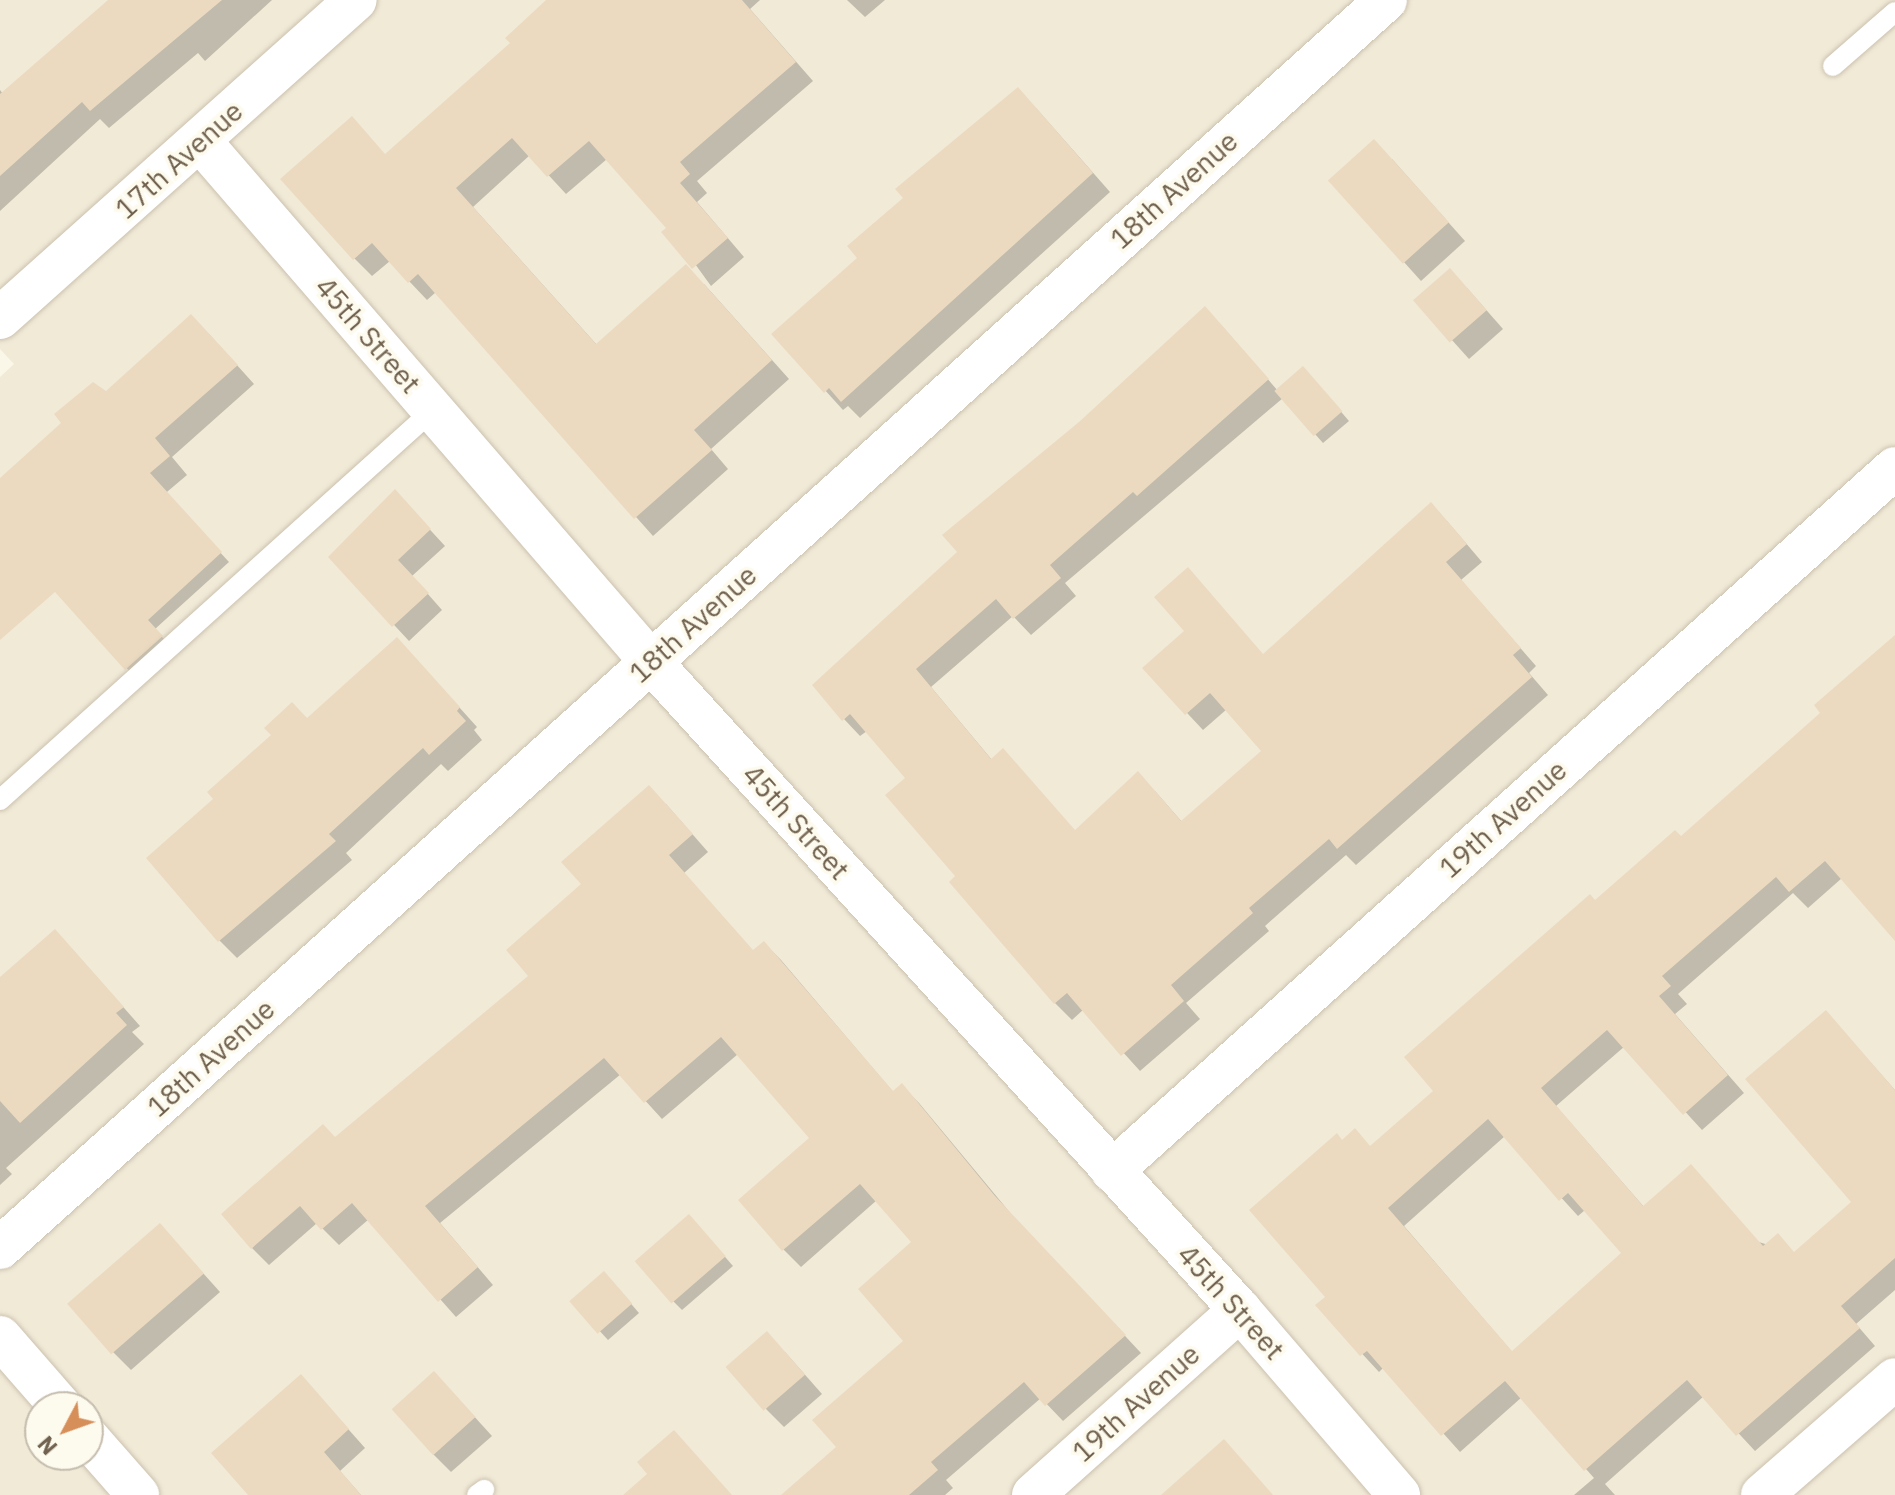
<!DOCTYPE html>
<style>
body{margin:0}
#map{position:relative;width:1895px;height:1495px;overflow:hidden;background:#faf7e8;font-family:"IBM Plex Sans",sans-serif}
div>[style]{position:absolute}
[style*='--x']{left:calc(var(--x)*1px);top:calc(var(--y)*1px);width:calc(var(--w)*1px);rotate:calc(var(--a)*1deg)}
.residential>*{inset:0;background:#f1ead7}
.shadow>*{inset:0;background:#0003}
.building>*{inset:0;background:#ebdac0;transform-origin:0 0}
.roads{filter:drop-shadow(0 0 2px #cbc1af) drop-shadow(0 0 2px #cbc1af)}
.service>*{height:20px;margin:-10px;padding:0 10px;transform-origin:10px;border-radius:10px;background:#fff}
.minor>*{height:42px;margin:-21px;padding:0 21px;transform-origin:21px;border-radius:21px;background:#fff}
span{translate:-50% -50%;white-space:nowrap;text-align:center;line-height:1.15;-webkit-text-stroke:7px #fdfaee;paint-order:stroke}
.street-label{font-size:28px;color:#71624f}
.north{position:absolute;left:24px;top:1391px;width:80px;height:80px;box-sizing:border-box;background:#fdfaee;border:2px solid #c5bdae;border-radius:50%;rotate:229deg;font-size:22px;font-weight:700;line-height:32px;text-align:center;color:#71624f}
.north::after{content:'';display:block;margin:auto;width:28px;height:36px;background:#d78f5a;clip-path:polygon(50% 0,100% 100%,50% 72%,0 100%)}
</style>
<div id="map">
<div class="residential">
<i style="clip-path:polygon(evenodd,0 0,1895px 0,1895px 1495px,0 1495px,0 377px,14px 364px,0 349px,0 0,40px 1407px,88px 1407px,88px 1455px,40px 1455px,40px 1407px)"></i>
</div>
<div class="shadow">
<i style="clip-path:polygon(112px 0,272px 0,205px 61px,198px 53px,109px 128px,100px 119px,0 211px,0 90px,3px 94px)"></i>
<i style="clip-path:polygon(549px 0,760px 0,750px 9px,813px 81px,697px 181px,707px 193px,697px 202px,744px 257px,711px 286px,669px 228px,607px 159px,566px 194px,530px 155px,473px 207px,597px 345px,704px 284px,789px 379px,711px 449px,728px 469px,653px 536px,436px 292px,427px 300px,390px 261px,372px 276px,354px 258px,386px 155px,513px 43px)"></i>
<i style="clip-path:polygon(847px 0,885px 0,865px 17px)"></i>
<i style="clip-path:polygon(1036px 108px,1110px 192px,860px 418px,848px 406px,843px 410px,774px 334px)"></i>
<i style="clip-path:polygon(1392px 159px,1465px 241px,1421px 281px,1331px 181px)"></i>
<i style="clip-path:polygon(1467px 288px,1503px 329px,1469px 359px,1416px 300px)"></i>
<i style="clip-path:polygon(1222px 326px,1278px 391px,1311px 377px,1349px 421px,1323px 443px,1283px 398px,1065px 583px,1076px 596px,1031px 635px,1013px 616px,931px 687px,992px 760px,1076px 832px,1155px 791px,1182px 822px,1264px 752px,1227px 709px,1203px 730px,1145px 668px,1264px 656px,1447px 521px,1482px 562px,1461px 580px,1536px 666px,1529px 673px,1548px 695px,1356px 865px,1346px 855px,1265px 926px,1269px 931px,1186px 1003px,1200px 1019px,1140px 1071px,1084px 1009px,1072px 1020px,1055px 1003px,951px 882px,958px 876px,908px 778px,867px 731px,860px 736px,844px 719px)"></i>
<i style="clip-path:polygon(209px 334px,254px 384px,172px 457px,187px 475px,0 633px,0 481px,106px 393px)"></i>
<i style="clip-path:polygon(410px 508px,445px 546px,412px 576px,442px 610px,409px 641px,331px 557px)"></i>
<i style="clip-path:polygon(192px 522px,229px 562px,155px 629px,170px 646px,135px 677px,84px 622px)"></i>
<i style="clip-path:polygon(evenodd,1895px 636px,1895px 938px,1842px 878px,1808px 908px,1793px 893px,1678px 994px,1687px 1004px,1675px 1014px,1744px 1093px,1702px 1130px,1625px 1046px,1556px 1106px,1644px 1207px,1795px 1253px,1854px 1202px,1826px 1012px,1895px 1090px,1895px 1290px,1856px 1324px,1875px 1346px,1755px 1451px,1704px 1396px,1605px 1484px,1615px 1495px,1574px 1495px,1594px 1478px,1522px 1397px,1460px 1452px,1384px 1367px,1379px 1372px,1318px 1306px,1327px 1297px,1342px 1142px,1371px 1147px,1436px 1091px,1595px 902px,1681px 838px,1823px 713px,1895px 636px,1505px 1136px,1578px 1216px,1585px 1210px,1624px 1253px,1513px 1353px,1404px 1226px,1505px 1136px)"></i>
<i style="clip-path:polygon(414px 657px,477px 727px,474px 730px,482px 740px,448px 771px,441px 764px,346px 853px,352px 860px,237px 958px,219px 940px,307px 720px)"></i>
<i style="clip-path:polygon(666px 804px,708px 852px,684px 873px,754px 952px,764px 943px,781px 960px,894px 1093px,902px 1086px,919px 1103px,1012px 1215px,1141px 1353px,1063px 1421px,1041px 1398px,946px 1480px,953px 1488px,945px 1495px,784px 1495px,838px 1448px,906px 1342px,914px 1242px,877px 1200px,801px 1267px,784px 1250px,741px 1200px,812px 1139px,738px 1054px,662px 1119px,621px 1074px,440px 1223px,493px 1285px,456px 1317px,369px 1219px,339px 1245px,317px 1223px,269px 1265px,252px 1248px,336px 1139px,531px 976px,584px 885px)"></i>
<i style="clip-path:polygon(72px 949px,140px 1026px,132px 1032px,144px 1044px,6px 1168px,12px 1174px,0 1185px,0 984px)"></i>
<i style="clip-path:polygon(160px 1225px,220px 1292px,131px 1370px,113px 1352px)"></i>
<i style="clip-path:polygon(697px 1225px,733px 1266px,682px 1310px,673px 1301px)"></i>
<i style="clip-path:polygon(613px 1283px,639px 1313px,608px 1340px,573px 1302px)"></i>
<i style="clip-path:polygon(785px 1352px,822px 1394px,784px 1427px,766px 1409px)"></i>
<i style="clip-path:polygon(452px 1392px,492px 1436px,451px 1472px,433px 1454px)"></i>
<i style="clip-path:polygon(318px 1395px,365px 1448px,340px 1471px,361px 1495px,251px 1495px)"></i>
</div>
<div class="building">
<i style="clip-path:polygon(108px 0,222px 0,90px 111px,82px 102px,0 176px,0 94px)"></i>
<i style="clip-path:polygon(546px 0,742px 0,796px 62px,680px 162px,690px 174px,680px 183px,728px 238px,692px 269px,661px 232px,666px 228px,589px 141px,547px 177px,512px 138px,456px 188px,596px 344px,686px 264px,772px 360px,694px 430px,712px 450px,634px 519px,418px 274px,408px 283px,372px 243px,353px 260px,280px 179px,352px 116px,385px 154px,510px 43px,505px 38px)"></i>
<i style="clip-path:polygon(1018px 87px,1093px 173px,841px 402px,829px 388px,824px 393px,771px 334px,857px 258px,847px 246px,903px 198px,895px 189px)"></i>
<i style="left:1374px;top:139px;width:112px;height:62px;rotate:48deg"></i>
<i style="left:1450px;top:268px;width:56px;height:49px;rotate:49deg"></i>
<i style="clip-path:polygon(1205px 306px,1269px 379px,1137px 496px,1133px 492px,1050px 565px,1061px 578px,1013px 619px,996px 599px,916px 669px,991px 759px,1003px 748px,1075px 830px,1138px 771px,1181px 821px,1261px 751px,1210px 693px,1185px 715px,1142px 668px,1184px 631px,1154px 597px,1188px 567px,1263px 654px,1431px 502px,1467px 544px,1446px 562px,1521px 648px,1513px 655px,1532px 677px,1337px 849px,1329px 839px,1249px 908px,1253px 913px,1171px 985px,1184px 1001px,1121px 1056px,1067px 993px,1054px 1004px,949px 882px,955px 876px,885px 795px,905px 778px,850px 714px,842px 721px,812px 685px,957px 552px,942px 535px,1079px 422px)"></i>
<i style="clip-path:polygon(191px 314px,238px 365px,155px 438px,170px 456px,150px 473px,222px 552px,148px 620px,163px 636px,125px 670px,55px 592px,0 640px,0 478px,61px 423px,54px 414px,93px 382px,106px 391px)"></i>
<i style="left:1303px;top:366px;width:60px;height:38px;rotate:49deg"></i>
<i style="clip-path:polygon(395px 489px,431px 529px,398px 560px,429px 593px,392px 627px,328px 557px)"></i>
<i style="clip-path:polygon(evenodd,1895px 635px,1895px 941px,1825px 861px,1789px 892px,1776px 877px,1662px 976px,1671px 986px,1659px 996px,1728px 1075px,1683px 1115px,1607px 1030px,1541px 1088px,1643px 1206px,1691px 1164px,1763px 1246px,1778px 1233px,1794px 1252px,1851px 1202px,1745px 1079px,1826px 1010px,1895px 1090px,1895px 1258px,1841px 1306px,1860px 1328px,1736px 1436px,1687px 1380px,1584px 1471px,1505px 1381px,1441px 1436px,1367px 1351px,1360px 1356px,1315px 1305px,1325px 1297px,1249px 1210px,1337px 1133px,1342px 1140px,1355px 1128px,1370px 1146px,1433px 1091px,1404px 1057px,1590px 894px,1595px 900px,1675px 830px,1681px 836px,1820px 713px,1814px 705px,1895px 635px,1488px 1119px,1559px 1201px,1568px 1193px,1621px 1253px,1512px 1351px,1388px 1208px,1488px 1119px)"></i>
<i style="clip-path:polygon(397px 637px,460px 707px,457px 711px,466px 721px,429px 755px,423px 748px,329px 834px,336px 841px,218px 942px,146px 858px,213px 799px,207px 792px,271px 735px,264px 728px,292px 702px,307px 718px)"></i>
<i style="clip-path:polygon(649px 785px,693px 834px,669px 855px,753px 950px,764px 941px,893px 1091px,902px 1083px,995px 1196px,1126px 1335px,1045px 1406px,1024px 1382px,931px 1462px,938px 1470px,909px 1495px,781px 1495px,836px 1447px,812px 1420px,903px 1341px,858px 1289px,911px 1242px,860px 1184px,782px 1251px,738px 1200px,809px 1138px,721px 1037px,644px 1103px,604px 1058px,425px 1206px,478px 1267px,438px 1302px,352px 1203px,321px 1230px,300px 1206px,251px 1249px,221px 1214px,323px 1124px,335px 1137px,528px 976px,506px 950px,581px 884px,561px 862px)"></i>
<i style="clip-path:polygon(55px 929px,124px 1007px,116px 1013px,127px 1025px,20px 1123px,0 1101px,0 977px)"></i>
<i style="left:689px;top:1214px;width:56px;height:72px;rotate:49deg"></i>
<i style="left:160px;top:1223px;width:67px;height:123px;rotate:49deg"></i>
<i style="left:604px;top:1271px;width:43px;height:46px;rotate:49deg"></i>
<i style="left:767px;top:1331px;width:58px;height:55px;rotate:49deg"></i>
<i style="left:434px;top:1371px;width:62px;height:57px;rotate:48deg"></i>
<i style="clip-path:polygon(301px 1374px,349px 1429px,324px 1452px,361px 1495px,248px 1495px,211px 1453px)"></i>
<i style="clip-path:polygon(674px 1430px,732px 1495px,623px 1495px,647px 1474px,637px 1462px)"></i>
<i style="clip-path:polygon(1224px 1439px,1273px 1495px,1161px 1495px)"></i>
</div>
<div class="roads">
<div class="service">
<i style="--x:1833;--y:66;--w:82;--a:-41.1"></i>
<i style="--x:0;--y:800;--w:583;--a:-42.01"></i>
<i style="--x:477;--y:1495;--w:9;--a:-36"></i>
</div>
<div class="minor">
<i style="--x:201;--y:142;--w:688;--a:49.13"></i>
<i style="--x:651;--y:662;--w:876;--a:47.73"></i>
<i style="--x:1240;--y:1310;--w:244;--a:49.3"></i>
<i style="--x:0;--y:318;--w:477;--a:-41.8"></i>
<i style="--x:1112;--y:1171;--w:1052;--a:-41.92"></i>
<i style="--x:0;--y:1248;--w:1865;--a:-42"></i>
<i style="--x:0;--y:1337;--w:93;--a:48.9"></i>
<i style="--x:88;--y:1438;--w:76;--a:48.7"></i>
<i style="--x:1033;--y:1495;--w:278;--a:-41.8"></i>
<i style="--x:1762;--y:1495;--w:176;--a:-41.1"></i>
</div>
</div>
<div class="street-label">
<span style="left:179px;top:160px;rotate:-42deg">17th Avenue</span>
<span style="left:1174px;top:190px;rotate:-42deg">18th Avenue</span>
<span style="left:368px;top:335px;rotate:49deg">45th Street</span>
<span style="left:693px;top:624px;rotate:-42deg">18th Avenue</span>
<span style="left:1503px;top:819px;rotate:-42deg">19th Avenue</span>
<span style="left:796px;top:822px;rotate:48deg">45th Street</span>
<span style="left:211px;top:1058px;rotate:-42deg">18th Avenue</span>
<span style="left:1231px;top:1302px;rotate:48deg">45th Street</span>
<span style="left:1136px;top:1403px;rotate:-42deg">19th Avenue</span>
</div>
<div class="north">N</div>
</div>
